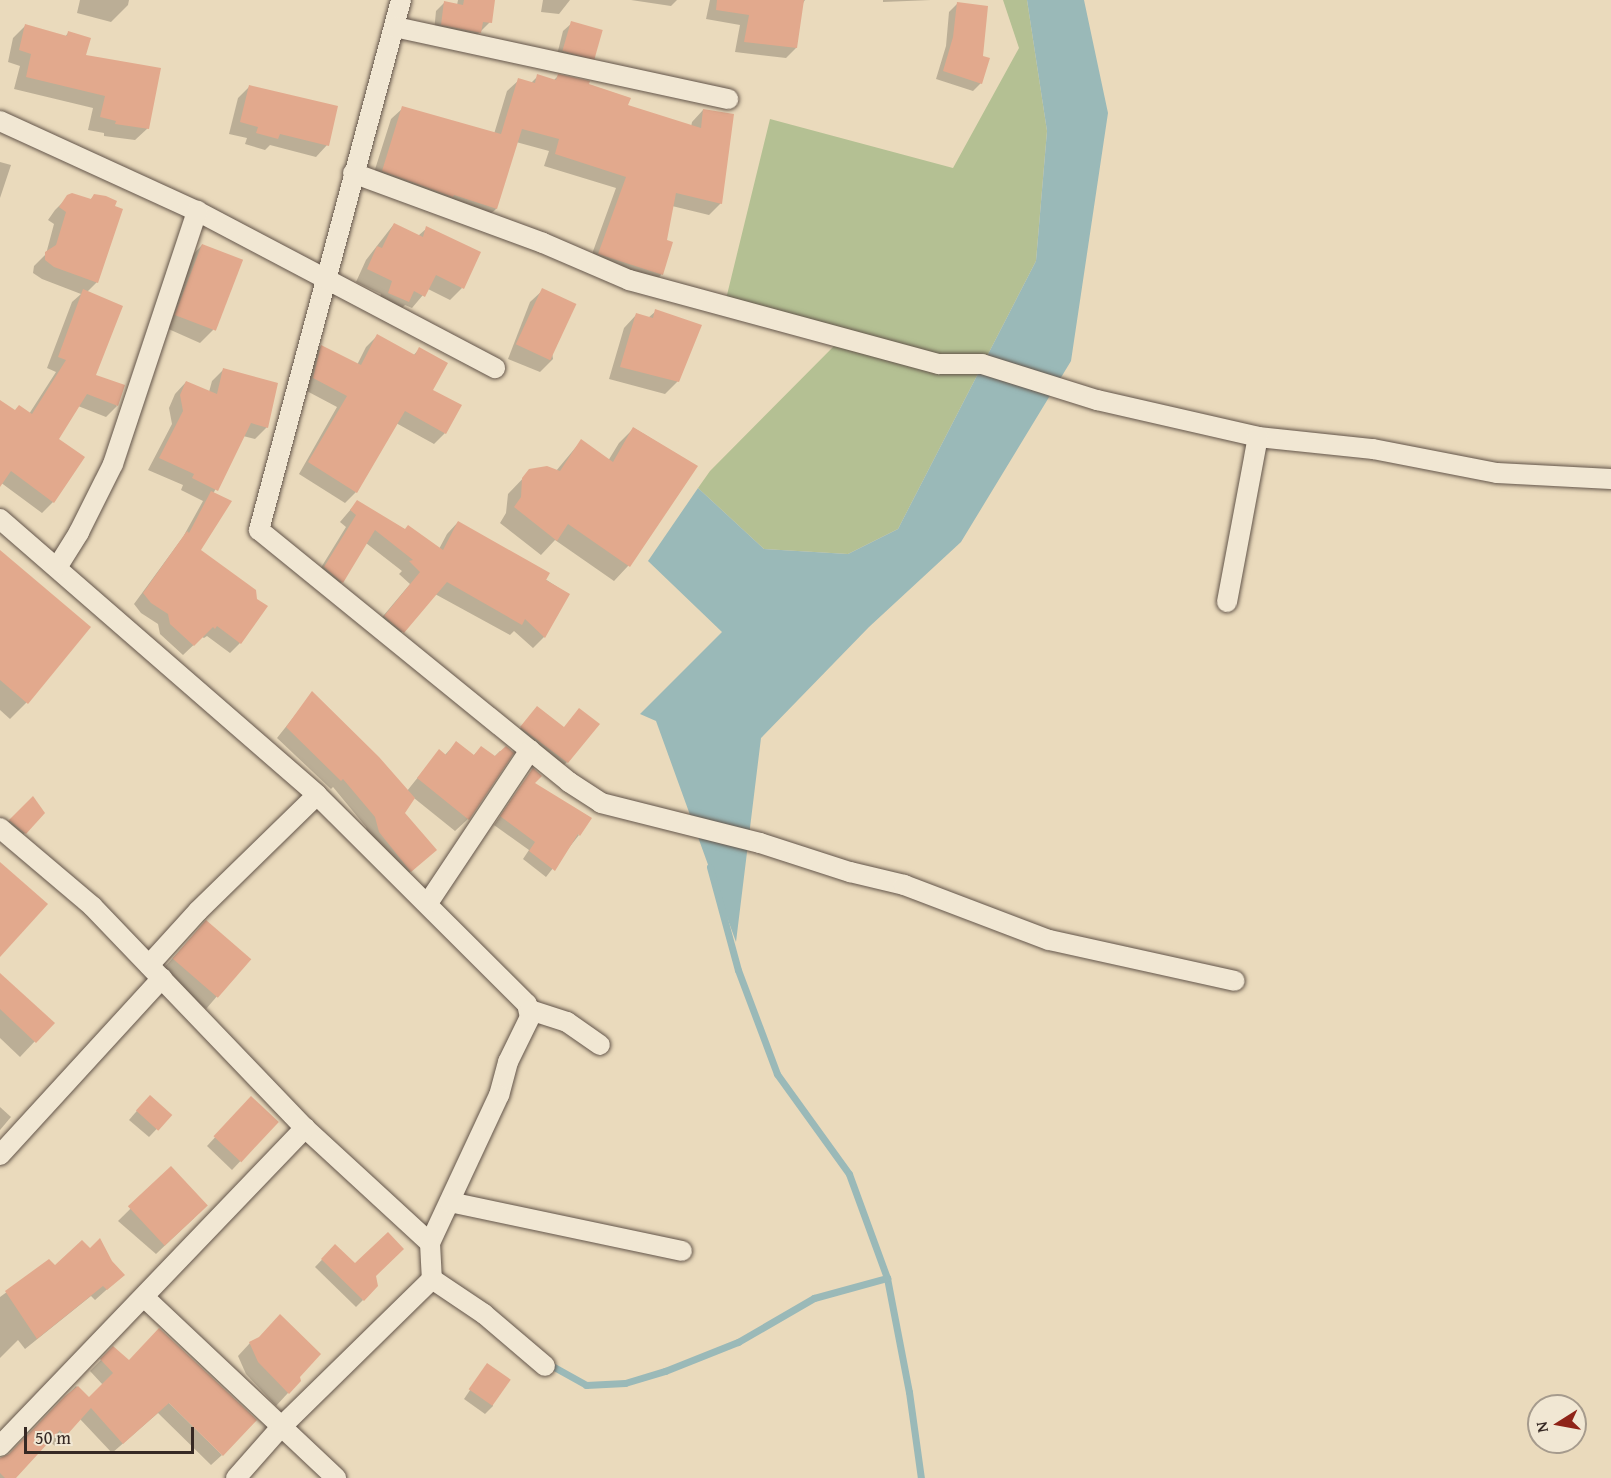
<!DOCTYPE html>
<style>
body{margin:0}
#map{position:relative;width:1611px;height:1478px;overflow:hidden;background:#eadabc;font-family:"Gentium Book Plus",serif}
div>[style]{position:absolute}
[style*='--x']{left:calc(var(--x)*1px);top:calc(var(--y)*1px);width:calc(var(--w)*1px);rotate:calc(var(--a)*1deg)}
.green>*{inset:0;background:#b4c093}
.water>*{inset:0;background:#9ab9b8}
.shadow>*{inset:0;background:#0003}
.stream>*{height:7px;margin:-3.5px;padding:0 3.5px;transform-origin:3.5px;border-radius:3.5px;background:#9ab9b8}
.building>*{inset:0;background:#e2a98d;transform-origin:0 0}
.roads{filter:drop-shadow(0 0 2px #63554a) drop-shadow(0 0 2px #63554a)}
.minor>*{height:20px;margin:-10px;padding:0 10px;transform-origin:10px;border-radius:10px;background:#f1e7d3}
span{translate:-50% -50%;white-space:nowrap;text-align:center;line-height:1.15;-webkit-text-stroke:4.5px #f1e7d3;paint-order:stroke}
.north{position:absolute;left:1527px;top:1394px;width:60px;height:60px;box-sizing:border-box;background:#f1e7d3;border:2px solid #a69b8d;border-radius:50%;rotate:259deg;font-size:16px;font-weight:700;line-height:24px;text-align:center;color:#362924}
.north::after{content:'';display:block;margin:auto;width:21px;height:27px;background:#8f2418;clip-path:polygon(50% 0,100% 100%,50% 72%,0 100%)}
.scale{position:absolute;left:24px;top:1427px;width:170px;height:27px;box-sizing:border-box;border:3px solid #362924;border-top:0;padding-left:8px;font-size:18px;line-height:21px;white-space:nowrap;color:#362924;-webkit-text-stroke:4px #f1e7d3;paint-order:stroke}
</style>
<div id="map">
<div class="green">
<i style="clip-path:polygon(1003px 0,1027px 0,1047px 131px,1036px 261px,898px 529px,848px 554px,764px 549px,698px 488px,710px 471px,839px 341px,726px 299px,770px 119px,953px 168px,1019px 48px)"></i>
</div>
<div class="water">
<i style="clip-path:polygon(1027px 0,1084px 0,1108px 113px,1071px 361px,961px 542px,869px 627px,761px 738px,736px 942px,656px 721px,640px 714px,722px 632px,648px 561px,698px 488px,764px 549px,848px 554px,898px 529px,1036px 261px,1047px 131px)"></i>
</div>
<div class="shadow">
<i style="clip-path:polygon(80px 0,129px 0,128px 5px,111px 22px,77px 13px)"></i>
<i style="clip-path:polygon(458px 0,494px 0,490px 22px,472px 40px,434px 32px,436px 11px,444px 3px,457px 5px)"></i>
<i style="clip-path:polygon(543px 0,570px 0,559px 14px,541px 12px)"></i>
<i style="clip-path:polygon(631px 0,677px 0,671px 6px)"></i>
<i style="clip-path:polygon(710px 0,805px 0,801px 6px,796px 48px,786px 58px,735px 52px,740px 25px,706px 19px)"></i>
<i style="clip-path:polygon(883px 0,931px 0,883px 2px)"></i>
<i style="clip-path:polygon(957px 4px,981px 83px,973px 91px,936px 79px,946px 46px,949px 12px)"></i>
<i style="clip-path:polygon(572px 23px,595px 57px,587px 66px,556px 59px,563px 31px)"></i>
<i style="clip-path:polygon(25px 26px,65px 37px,68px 33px,84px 56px,148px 128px,135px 140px,104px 136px,104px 133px,88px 130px,93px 108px,14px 89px,20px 66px,8px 62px,13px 38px)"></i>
<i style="clip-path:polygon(538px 76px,553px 81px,558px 76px,588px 85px,626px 106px,691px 127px,692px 122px,703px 110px,721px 203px,709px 215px,672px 206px,665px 241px,671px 243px,661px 275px,650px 286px,588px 265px,616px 188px,544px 166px,549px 151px,516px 142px,496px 209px,484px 220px,371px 182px,391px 119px,403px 108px,494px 134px,507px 91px,519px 80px,530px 84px)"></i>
<i style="clip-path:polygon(250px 86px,327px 145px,316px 157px,270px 145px,265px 150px,245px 144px,247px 138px,229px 134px,238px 98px)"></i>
<i style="clip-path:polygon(0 162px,11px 165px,0 198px)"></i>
<i style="clip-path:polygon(94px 196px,97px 282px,87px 292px,94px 376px,117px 406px,106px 417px,78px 406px,57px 439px,53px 502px,42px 513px,0 482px,0 402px,14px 412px,29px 414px,56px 372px,47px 368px,72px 302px,81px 294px,42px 279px,33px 273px,34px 266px,46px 254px,54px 224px,48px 220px,55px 210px,68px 197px,90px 200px)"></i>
<i style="clip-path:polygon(394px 224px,418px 236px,427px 228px,462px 288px,450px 300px,428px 289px,412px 308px,405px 305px,396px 314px,377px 305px,381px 294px,356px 282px,366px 260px)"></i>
<i style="clip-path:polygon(202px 245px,213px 330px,200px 343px,164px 327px,190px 258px)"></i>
<i style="clip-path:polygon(543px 290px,553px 359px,540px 372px,508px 359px,530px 302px)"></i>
<i style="clip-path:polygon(656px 311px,678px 381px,665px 394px,609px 379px,624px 328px,636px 315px,648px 318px)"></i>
<i style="clip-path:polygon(377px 336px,413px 356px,419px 349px,445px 433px,434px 444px,396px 423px,356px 492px,345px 503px,299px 474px,337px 407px,303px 389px,311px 357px,321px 346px,357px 365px,366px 347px)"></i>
<i style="clip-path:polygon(224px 369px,267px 427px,255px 439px,243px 436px,213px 494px,199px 550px,256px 600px,240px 643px,230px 653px,207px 636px,204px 638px,202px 637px,183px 655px,160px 634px,158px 624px,141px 613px,134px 604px,183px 537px,203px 501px,181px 490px,183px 485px,148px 470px,172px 424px,169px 408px,175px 394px,186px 382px,209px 392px,212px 381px)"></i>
<i style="clip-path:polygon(634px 428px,696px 466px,628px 566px,614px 581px,555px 540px,541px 555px,500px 523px,506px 513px,508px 494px,530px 471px,556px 471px,581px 441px,608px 461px,619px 443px)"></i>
<i style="clip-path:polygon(357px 502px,439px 549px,447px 534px,458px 522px,568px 594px,544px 637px,533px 648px,514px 631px,510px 635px,435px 594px,392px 643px,373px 628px,410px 584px,399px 574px,402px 571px,366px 543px,342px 582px,331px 593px,314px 579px,346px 527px,340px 522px)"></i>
<i style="clip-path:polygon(0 552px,27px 702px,10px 719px,0 710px)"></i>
<i style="clip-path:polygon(312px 694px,407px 791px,439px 751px,444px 756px,456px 743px,473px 756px,481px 748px,494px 757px,500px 751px,512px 753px,468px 819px,455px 831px,414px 798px,404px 813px,425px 859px,401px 880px,370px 842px,366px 827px,333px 787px,331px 789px,277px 738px)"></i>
<i style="clip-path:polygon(537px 708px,567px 762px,559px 770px,514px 736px)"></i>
<i style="clip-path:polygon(533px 770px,533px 784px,579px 835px,546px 877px,523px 859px,529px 850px,494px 825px)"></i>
<i style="clip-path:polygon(32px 798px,25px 833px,17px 841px,2px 828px)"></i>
<i style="clip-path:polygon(194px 935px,249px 959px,206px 1009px,161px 971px)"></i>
<i style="clip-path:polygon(0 975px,52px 1023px,20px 1057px,0 1038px)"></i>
<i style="clip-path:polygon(142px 1105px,170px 1115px,149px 1137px,129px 1120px)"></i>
<i style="clip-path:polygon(244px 1106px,277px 1122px,232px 1170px,207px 1146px)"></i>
<i style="clip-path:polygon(0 1107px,11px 1117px,0 1130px)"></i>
<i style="clip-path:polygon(171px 1169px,194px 1218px,156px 1254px,118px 1221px)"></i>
<i style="clip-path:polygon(335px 1246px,355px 1265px,363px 1300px,356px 1307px,315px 1267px)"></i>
<i style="clip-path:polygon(90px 1250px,111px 1262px,123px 1275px,95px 1300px,91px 1296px,25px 1349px,18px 1340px,0 1358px,0 1297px,49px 1261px,55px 1267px)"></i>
<i style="clip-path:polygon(250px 1343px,298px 1377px,299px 1381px,276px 1406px,246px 1374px,238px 1356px)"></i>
<i style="clip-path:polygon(113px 1348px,222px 1455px,211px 1465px,158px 1413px,112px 1453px,80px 1419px,55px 1446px,48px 1440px,14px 1478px,0 1478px,0 1459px,9px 1456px,76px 1386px,89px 1399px,103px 1385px,90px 1371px)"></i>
<i style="clip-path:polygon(487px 1365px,493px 1406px,485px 1414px,464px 1399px)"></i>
</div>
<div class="stream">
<i style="--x:710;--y:867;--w:107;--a:74.8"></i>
<i style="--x:738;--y:970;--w:111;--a:69.4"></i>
<i style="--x:777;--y:1074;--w:123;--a:54.2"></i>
<i style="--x:849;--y:1174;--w:111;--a:69.9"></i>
<i style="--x:887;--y:1278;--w:116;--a:79.1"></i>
<i style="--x:909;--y:1392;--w:87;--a:82.1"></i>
<i style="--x:554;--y:1367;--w:37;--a:29"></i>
<i style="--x:586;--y:1385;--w:39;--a:-3"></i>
<i style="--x:625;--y:1383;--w:42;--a:-16.7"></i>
<i style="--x:665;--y:1371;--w:79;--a:-21.7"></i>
<i style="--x:738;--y:1342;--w:88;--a:-30.1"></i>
<i style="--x:814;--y:1298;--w:76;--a:-15.3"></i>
</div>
<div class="building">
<i style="clip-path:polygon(464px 0,495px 0,492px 23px,483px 22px,481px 33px,441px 25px,444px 1px,463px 5px)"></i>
<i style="clip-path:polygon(717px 0,804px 0,797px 48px,744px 42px,749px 15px,716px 10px)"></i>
<i style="clip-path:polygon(957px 2px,988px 6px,983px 56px,990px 58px,982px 84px,943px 71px,953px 37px)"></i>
<i style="left:571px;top:21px;width:33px;height:31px;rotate:16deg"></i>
<i style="clip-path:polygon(25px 24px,67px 36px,68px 31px,91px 38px,86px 55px,161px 68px,149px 129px,115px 124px,116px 121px,100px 117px,105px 96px,26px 77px,31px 54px,19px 50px)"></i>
<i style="clip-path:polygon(537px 74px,556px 80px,558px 74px,590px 81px,589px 84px,631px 98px,628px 105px,701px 128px,703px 109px,734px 114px,722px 204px,676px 193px,667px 240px,673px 242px,663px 275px,598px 254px,626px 177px,555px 154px,559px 139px,522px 129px,497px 209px,454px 195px,453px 197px,382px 171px,402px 106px,501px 134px,518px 78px,535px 83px)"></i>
<i style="clip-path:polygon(249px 85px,338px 106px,329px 146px,280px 134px,278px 139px,256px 133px,258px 127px,240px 122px)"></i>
<i style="clip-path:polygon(72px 193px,91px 199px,94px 194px,106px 196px,117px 201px,115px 206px,123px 209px,98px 283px,54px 267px,45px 260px,45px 252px,56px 245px,66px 212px,59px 207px,67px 195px)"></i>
<i style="clip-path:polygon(394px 223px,423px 237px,426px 226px,481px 252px,464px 289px,436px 275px,425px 297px,414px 291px,409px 302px,388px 293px,392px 281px,367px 269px,377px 246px,382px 248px)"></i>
<i style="left:202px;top:244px;width:44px;height:76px;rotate:21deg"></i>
<i style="left:542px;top:288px;width:38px;height:62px;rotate:25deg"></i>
<i style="clip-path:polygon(83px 289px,123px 306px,96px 375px,125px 385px,118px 406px,87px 394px,59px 439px,85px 457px,54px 503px,11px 471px,0 487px,0 400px,15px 410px,19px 405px,32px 414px,66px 360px,58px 357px)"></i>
<i style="clip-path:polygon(655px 309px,702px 325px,679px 382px,620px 367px,636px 313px,653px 318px)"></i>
<i style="clip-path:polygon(377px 334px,415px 355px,419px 347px,448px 363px,433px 390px,462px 405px,446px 434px,405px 411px,357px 493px,308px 462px,347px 396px,313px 378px,321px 345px,361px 365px)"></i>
<i style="clip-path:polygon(223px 368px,278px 383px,268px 428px,251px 423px,218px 491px,192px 478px,194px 474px,159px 458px,183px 411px,180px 395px,186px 381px,217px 394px)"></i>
<i style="clip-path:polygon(633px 427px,698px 466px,630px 567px,568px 524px,557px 541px,514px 507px,521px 497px,522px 478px,529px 469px,547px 466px,560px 471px,581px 439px,613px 462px)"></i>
<i style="clip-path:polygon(211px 491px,232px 501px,201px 550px,256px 590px,257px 599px,268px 606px,241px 644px,217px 626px,215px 629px,213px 627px,194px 646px,170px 624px,168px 614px,151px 603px,143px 593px,187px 531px,189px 533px)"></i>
<i style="clip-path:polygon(357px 500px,405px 529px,408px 525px,443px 550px,458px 521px,550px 573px,546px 580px,570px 594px,545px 638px,525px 619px,522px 625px,447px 582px,404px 633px,384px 616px,420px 572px,409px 561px,413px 560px,375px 530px,343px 583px,324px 567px,356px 515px,350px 510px)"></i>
<i style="clip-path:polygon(0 550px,91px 627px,28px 704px,0 680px)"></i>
<i style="clip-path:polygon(312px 691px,379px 757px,415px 798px,405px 813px,437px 850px,411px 872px,379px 832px,375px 817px,343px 779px,341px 781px,286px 727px)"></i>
<i style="clip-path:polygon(537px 706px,564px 727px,579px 708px,600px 724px,568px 763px,520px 727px)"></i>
<i style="clip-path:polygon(456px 741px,474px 755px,481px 746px,495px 756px,506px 746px,514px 753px,469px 820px,417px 778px,439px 749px,446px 755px)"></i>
<i style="clip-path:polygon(533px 768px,542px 776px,535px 783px,592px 818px,580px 836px,578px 834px,555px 871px,529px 851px,535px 842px,500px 816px)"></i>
<i style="clip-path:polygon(33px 796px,45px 813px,26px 834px,9px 820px)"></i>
<i style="clip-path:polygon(0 862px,48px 904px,0 957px)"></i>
<i style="left:206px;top:920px;width:60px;height:51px;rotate:41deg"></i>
<i style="clip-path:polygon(0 973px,55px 1023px,36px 1043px,0 1009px)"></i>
<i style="left:150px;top:1095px;width:30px;height:21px;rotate:42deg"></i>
<i style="left:251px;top:1096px;width:38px;height:55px;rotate:43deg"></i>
<i style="left:171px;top:1166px;width:54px;height:59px;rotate:47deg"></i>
<i style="clip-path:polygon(388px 1232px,404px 1249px,376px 1276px,378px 1286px,364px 1301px,321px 1259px,335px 1244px,355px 1263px)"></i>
<i style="clip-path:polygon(100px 1238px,112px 1261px,125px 1275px,107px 1290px,103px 1286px,37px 1339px,5px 1291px,49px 1259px,55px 1265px,82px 1240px,90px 1248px)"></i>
<i style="clip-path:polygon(280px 1314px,321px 1354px,300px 1377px,301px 1381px,289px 1394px,258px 1362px,249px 1342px,259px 1337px)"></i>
<i style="clip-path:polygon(159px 1328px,257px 1420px,223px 1456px,169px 1403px,123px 1444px,91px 1408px,66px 1436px,60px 1430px,16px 1478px,5px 1478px,0 1473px,0 1458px,9px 1454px,65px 1396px,78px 1386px,89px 1397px,113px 1373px,100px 1359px,113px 1346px,129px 1360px)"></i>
<i style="left:487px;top:1363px;width:29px;height:32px;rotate:35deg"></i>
</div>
<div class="roads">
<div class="minor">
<i style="--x:401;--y:0;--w:549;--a:105"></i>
<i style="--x:259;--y:530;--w:400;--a:39.1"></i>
<i style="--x:569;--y:782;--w:38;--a:33"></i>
<i style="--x:601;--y:803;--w:164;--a:14.1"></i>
<i style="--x:760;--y:843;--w:95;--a:17.9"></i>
<i style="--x:850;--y:872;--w:56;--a:13.5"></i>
<i style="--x:904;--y:885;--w:155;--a:20.8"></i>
<i style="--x:1049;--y:940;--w:190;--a:12.4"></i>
<i style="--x:395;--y:27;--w:341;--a:12.2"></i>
<i style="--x:0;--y:121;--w:217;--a:24.6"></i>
<i style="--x:197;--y:211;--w:337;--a:27.8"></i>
<i style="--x:353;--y:173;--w:202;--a:20.2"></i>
<i style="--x:543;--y:243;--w:94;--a:23.3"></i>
<i style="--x:629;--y:280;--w:321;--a:15.2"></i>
<i style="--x:939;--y:364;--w:43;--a:0"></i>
<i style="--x:982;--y:364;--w:121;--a:17.4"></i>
<i style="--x:1097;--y:400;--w:165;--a:12.9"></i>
<i style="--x:1258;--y:437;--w:116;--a:6"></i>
<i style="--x:1373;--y:449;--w:126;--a:11"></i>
<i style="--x:1497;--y:473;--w:114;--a:3"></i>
<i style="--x:0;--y:519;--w:420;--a:41"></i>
<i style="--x:317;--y:795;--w:296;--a:44.9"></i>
<i style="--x:527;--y:1004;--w:13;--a:77"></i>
<i style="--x:530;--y:1017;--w:50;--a:116.1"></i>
<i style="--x:508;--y:1062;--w:34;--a:105"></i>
<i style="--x:499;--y:1095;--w:163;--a:115"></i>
<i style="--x:58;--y:566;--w:40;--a:-58"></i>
<i style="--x:79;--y:532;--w:76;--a:-63.4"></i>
<i style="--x:113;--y:464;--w:267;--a:-71.6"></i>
<i style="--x:1227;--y:602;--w:168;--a:-79.4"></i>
<i style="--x:0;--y:828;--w:121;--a:40.3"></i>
<i style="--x:92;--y:906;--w:308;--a:46.2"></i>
<i style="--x:305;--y:1128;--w:170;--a:42.6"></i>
<i style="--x:430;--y:1243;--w:36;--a:87"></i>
<i style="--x:432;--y:1279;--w:63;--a:33.9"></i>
<i style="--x:484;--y:1314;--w:80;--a:40.4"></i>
<i style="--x:428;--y:903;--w:184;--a:-56.3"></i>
<i style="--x:149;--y:965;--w:73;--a:-47.8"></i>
<i style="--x:198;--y:911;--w:166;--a:-44.3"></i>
<i style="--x:530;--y:1010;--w:39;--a:18"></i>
<i style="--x:567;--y:1022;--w:40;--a:34.9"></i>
<i style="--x:0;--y:1155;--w:240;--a:-47.5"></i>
<i style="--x:450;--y:1202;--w:237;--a:11.9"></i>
<i style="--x:144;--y:1297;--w:264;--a:43.3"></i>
<i style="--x:0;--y:1446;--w:441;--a:-46.2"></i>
<i style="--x:236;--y:1478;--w:68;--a:-48.6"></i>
<i style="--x:281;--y:1427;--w:211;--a:-44.4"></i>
</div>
</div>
<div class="north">N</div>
<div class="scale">50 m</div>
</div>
